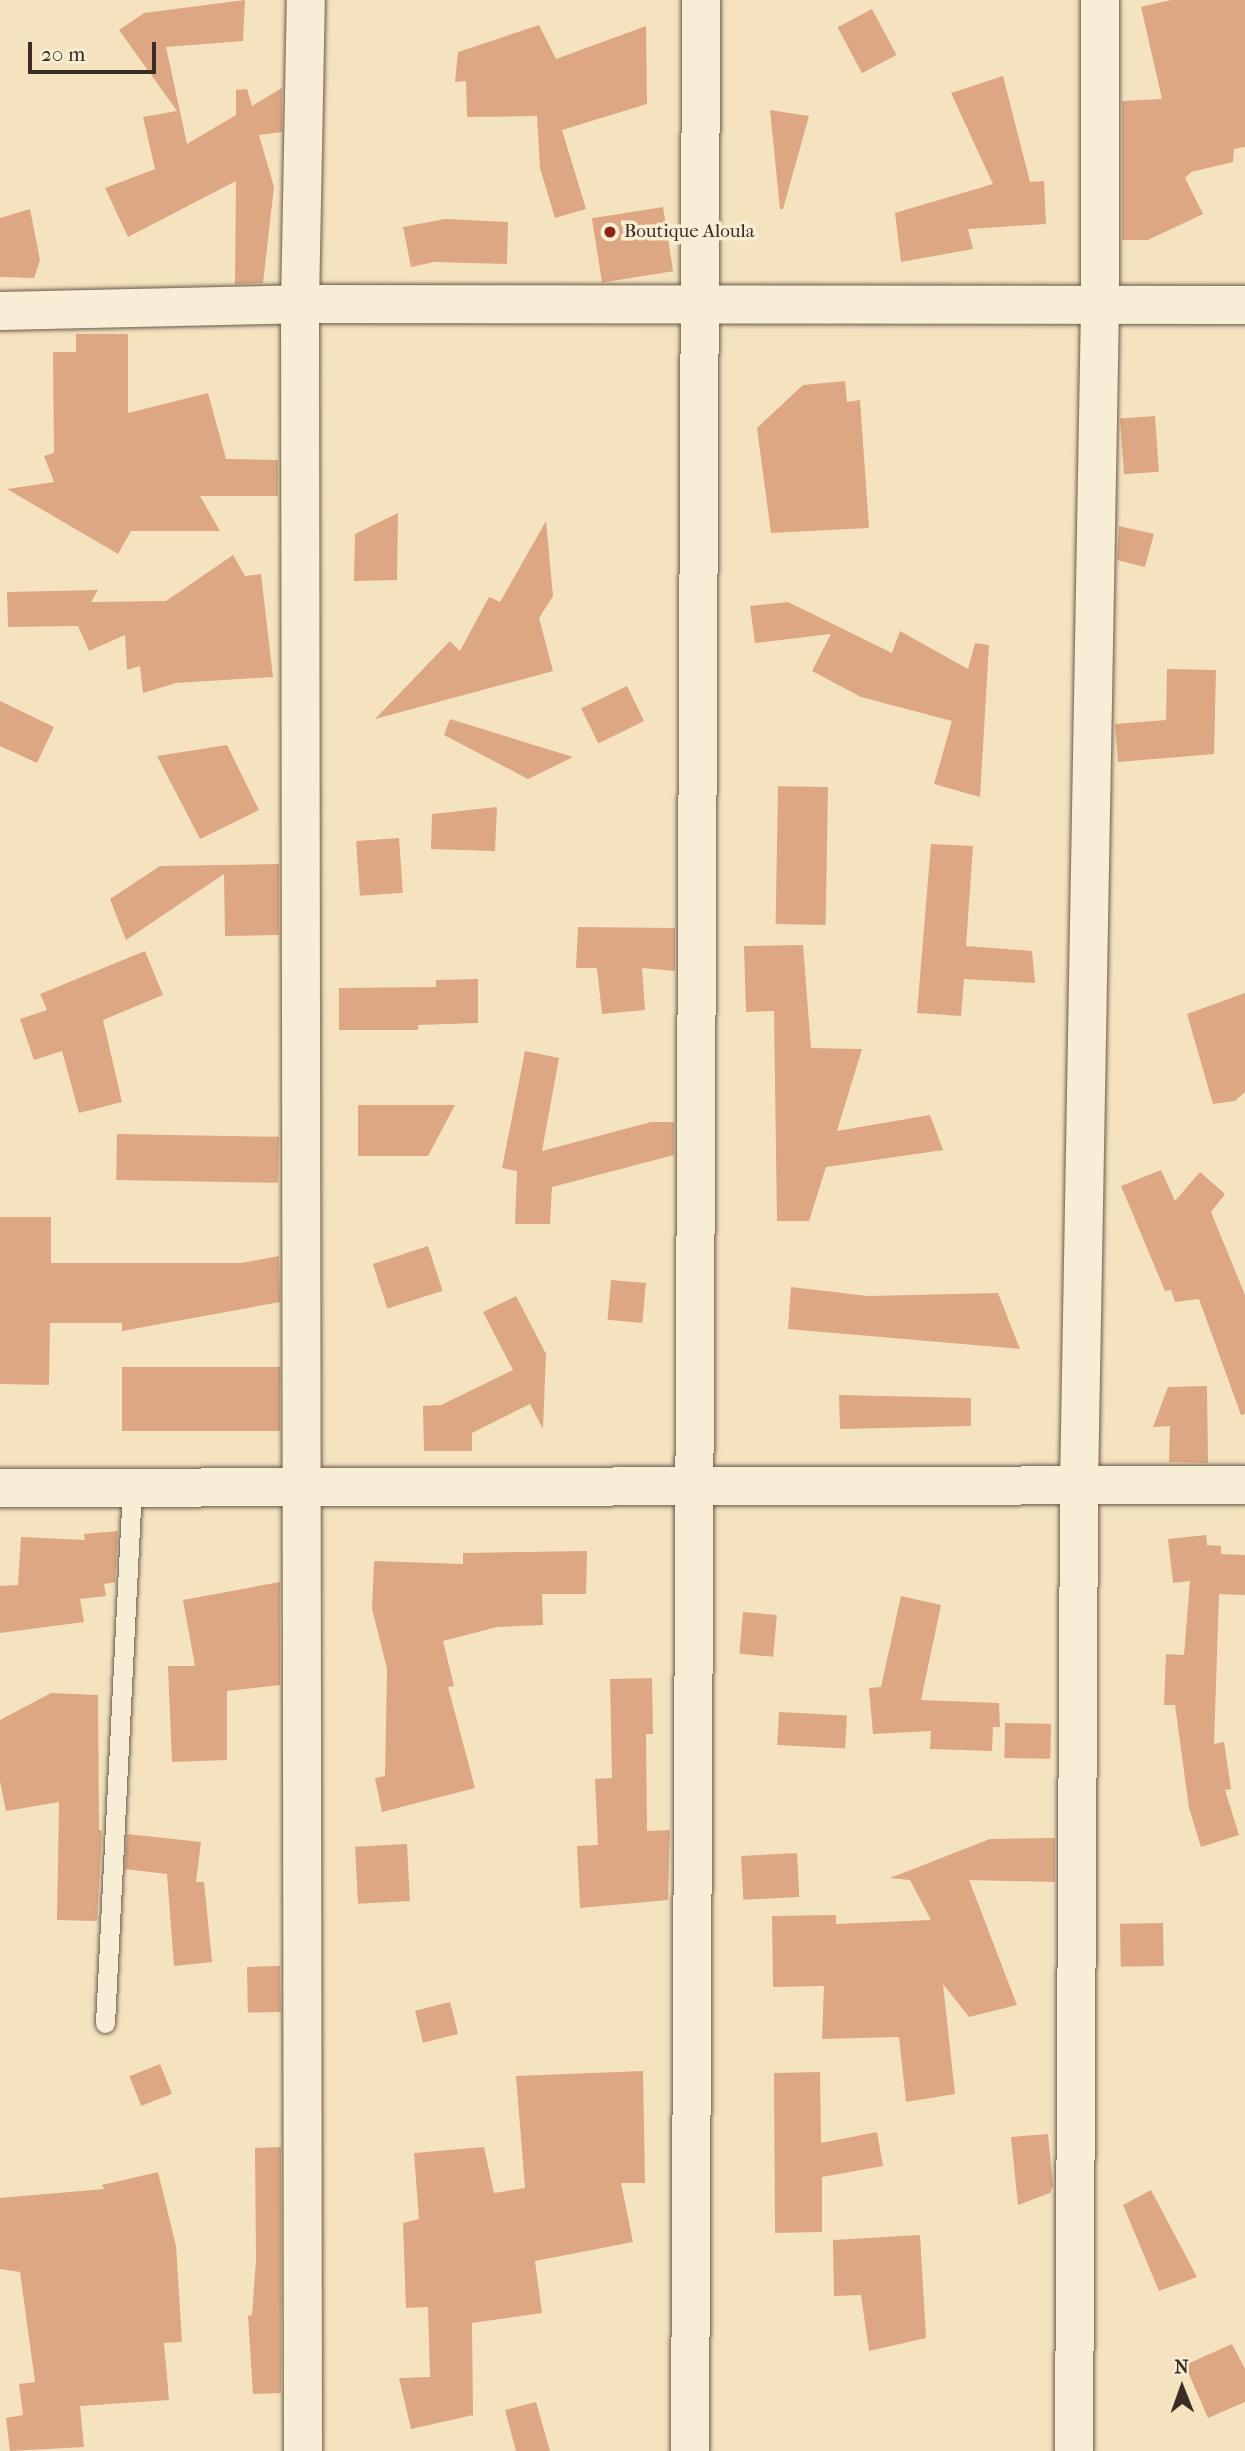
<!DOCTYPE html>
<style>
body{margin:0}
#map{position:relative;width:1245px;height:2451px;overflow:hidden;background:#f5e3bf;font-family:"IM FELL French Canon",serif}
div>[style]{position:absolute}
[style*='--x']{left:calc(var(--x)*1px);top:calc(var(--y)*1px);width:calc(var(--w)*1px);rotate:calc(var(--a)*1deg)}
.building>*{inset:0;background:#dda783;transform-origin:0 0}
.roads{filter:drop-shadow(0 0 2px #6a5a4c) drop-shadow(0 0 2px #6a5a4c)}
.lane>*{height:19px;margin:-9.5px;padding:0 9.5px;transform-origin:9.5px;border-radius:9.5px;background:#f8edd5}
.street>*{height:38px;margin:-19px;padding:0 19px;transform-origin:19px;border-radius:19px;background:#f8edd5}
.dots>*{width:19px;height:19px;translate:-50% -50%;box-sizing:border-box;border:4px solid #f8edd5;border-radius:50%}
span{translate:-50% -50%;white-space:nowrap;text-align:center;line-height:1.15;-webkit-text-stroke:7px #f8edd5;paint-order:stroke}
.poi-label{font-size:19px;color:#3b2d26}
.left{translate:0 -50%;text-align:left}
.north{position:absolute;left:1147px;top:2353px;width:70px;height:70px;-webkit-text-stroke:5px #f8edd5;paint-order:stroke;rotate:359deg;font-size:19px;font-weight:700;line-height:28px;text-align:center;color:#3b2d26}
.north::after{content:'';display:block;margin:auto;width:24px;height:32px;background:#3b2d26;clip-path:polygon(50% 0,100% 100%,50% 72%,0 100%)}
.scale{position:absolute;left:28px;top:42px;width:128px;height:32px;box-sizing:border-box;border:4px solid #3b2d26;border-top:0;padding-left:9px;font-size:21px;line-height:24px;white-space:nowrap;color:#3b2d26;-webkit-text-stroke:5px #f8edd5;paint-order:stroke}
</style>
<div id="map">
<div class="building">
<i style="clip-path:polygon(245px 0,243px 41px,166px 47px,187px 144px,236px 115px,236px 90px,247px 89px,252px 106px,282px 88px,282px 132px,259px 135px,274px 187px,263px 283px,235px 284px,236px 181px,128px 237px,105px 188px,155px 169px,143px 117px,177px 111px,119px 30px,144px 13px)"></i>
<i style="clip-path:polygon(1171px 0,1245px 0,1245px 147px,1234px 149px,1233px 162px,1191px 172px,1185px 178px,1203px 214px,1148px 240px,1122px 240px,1122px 101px,1162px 99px,1141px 7px)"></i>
<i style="left:872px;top:9px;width:52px;height:39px;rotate:62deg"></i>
<i style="clip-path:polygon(539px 25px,556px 59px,646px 26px,647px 104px,562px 130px,586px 209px,555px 218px,540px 168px,537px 116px,467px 117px,466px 81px,455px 82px,458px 52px)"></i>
<i style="clip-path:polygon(1003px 76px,1030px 182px,1044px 181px,1046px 224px,968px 229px,973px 249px,901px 262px,895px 213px,993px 184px,951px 93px)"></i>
<i style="clip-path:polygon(770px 110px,809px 116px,783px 209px,780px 209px)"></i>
<i style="left:663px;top:207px;width:65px;height:72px;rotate:81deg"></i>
<i style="clip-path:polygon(30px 209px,40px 260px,34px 278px,0 277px,0 218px)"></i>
<i style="clip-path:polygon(445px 219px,508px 222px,507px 264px,434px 262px,411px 267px,403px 227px)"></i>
<i style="clip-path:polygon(76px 334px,128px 334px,128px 413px,208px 393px,226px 459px,278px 460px,278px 496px,200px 496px,220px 531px,131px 531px,118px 554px,7px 489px,54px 482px,44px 456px,54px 453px,53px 352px,76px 352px)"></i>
<i style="clip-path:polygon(845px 381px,847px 402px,860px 400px,869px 528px,771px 533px,757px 428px,803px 385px)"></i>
<i style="left:1155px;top:416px;width:56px;height:35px;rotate:86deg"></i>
<i style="clip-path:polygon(398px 513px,397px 580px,354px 581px,355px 534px)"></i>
<i style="clip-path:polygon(546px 521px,553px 596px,539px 618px,553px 671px,375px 719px,450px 641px,460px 651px,489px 597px,500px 602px)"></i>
<i style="clip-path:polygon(1119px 526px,1154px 534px,1145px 567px,1117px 560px)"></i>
<i style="clip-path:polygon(233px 555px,245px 576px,261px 574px,273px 677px,176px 683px,143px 693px,140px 666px,127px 670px,125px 635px,89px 651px,78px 626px,8px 627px,7px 592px,98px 590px,91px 602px,166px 601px)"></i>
<i style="clip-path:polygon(788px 602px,892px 653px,900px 631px,968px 669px,975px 643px,989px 645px,980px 797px,934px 784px,952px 721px,861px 697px,812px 671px,831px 634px,755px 643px,750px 606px)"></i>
<i style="clip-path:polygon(1167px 669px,1216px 670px,1214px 754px,1118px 762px,1115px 724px,1166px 720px)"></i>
<i style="left:627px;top:686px;width:39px;height:51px;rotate:64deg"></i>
<i style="clip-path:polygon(0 701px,54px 727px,37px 763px,0 746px)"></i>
<i style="clip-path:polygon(450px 719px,573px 757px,528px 779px,444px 735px)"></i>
<i style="clip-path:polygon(227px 745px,259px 810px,200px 839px,157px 756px)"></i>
<i style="left:828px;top:787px;width:138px;height:50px;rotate:91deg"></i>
<i style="clip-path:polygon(497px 807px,495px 851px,431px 849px,432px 814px)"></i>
<i style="left:399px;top:838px;width:55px;height:43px;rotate:86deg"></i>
<i style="clip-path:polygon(931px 844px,973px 846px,966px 946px,1032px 951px,1035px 983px,964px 979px,961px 1016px,917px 1013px)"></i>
<i style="clip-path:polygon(279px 864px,279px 935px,225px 936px,224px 874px,126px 940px,110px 899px,160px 866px)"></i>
<i style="clip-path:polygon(578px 927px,675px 928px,675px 971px,642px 968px,645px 1010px,602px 1014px,597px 968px,576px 968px)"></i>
<i style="clip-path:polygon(803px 945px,811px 1048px,862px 1049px,837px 1131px,930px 1115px,943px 1150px,826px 1167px,809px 1221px,777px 1221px,774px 1011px,746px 1012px,744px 946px)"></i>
<i style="clip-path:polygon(145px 951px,163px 995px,103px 1020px,122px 1102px,79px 1113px,62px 1051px,34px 1060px,20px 1019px,47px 1010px,40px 994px)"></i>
<i style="clip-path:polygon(478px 979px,478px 1023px,418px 1025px,418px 1030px,339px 1030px,339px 988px,436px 987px,436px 980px)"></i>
<i style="clip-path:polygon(1245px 993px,1245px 1092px,1235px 1101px,1213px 1104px,1187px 1014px)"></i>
<i style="clip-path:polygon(525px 1051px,559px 1058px,542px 1151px,651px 1122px,674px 1122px,674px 1155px,552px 1187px,550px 1224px,515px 1224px,517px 1171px,502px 1168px)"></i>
<i style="clip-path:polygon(358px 1105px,455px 1105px,428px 1156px,358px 1156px)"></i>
<i style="left:117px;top:1134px;width:162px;height:46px;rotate:1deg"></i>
<i style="clip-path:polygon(1161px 1170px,1175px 1201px,1200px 1172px,1225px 1194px,1211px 1212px,1245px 1295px,1245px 1414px,1241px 1415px,1199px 1299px,1175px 1302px,1171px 1290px,1165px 1291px,1121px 1186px)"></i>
<i style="clip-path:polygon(0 1217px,51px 1217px,51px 1263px,242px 1263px,279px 1256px,280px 1302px,122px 1331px,122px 1323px,50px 1323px,49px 1385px,0 1384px)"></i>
<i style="left:428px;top:1246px;width:47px;height:58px;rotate:72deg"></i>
<i style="left:611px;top:1280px;width:35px;height:40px;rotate:5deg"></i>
<i style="clip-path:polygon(791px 1287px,868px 1296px,998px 1293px,1020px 1349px,788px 1329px)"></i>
<i style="clip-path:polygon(516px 1296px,546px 1354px,543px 1429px,530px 1404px,472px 1433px,472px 1451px,424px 1451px,423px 1406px,441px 1405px,513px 1370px,483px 1312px)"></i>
<i style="left:280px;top:1367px;width:64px;height:158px;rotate:90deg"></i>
<i style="clip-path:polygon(1207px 1386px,1208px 1463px,1169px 1462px,1170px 1426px,1153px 1427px,1168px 1387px)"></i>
<i style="clip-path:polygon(839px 1395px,971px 1398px,971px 1426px,840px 1429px)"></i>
<i style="clip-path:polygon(118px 1531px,115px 1582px,104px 1584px,106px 1596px,80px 1599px,84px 1622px,0 1633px,0 1586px,18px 1585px,21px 1537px,85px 1540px,84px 1534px)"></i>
<i style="clip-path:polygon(1206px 1535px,1207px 1545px,1221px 1546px,1221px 1554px,1245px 1555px,1245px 1595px,1219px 1594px,1214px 1744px,1224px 1742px,1231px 1789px,1225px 1790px,1239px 1835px,1201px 1847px,1189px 1808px,1175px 1705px,1164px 1705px,1166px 1654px,1184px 1655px,1190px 1581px,1173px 1583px,1168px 1539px)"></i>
<i style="clip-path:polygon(587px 1551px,586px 1594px,542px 1594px,543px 1625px,497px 1627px,443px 1641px,454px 1686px,448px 1687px,475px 1788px,382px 1812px,375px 1778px,385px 1776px,387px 1669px,372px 1609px,374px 1561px,463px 1564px,463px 1553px)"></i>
<i style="clip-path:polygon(280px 1582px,280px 1685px,227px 1691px,227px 1760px,172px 1762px,168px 1666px,195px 1666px,183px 1600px)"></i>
<i style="clip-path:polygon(901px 1596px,941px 1605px,921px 1700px,999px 1703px,1000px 1727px,993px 1727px,992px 1751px,930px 1749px,931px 1731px,873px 1734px,869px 1688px,881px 1687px)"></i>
<i style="left:743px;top:1612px;width:34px;height:42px;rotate:5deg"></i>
<i style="clip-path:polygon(652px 1678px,653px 1734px,646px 1734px,647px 1831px,670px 1830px,668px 1900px,580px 1908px,577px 1846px,598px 1845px,595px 1779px,612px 1778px,610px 1679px)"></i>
<i style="clip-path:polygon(51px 1693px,98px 1695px,99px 1830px,102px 1831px,97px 1921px,57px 1920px,59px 1802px,6px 1811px,0 1781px,0 1720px)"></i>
<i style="left:779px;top:1712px;width:68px;height:33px;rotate:3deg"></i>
<i style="left:1005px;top:1723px;width:46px;height:35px;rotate:1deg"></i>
<i style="clip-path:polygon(127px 1834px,201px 1842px,196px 1882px,204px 1882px,212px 1962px,174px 1966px,167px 1874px,125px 1869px)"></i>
<i style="clip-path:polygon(1055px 1838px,1055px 1882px,969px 1880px,1017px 2005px,969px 2017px,943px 1984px,955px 2094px,906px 2102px,899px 2037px,822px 2039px,824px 1986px,773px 1987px,772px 1916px,836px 1915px,836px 1924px,931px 1920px,910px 1880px,890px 1878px,990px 1839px)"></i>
<i style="left:407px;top:1844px;width:57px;height:52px;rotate:87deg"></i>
<i style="left:797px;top:1853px;width:44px;height:56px;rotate:87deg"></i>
<i style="left:1163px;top:1923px;width:43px;height:43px;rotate:89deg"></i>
<i style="left:280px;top:1966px;width:46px;height:33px;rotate:89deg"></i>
<i style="left:450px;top:2002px;width:33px;height:36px;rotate:76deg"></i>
<i style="left:160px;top:2064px;width:32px;height:33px;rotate:68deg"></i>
<i style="clip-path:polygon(643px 2071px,645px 2183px,621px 2183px,633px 2242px,535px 2261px,542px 2313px,472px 2323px,473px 2415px,411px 2429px,399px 2378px,430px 2377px,428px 2307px,406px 2308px,403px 2223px,419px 2219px,414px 2153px,484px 2147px,494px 2193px,525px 2188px,516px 2076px)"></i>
<i style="clip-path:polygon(820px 2072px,821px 2143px,877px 2132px,883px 2166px,822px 2177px,822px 2232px,775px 2233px,774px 2073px)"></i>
<i style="clip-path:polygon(1048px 2134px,1053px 2186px,1050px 2193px,1018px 2205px,1011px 2137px)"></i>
<i style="clip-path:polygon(281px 2147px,281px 2393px,253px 2394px,248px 2316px,252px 2315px,256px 2260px,255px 2148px)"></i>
<i style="clip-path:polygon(158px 2172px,176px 2246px,182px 2342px,164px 2343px,169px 2400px,80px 2406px,84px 2447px,10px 2451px,6px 2418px,23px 2415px,19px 2384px,35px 2382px,20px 2272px,0 2269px,0 2198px,104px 2189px,102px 2185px)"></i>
<i style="clip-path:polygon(1151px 2190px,1197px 2277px,1159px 2291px,1123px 2205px)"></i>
<i style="clip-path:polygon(920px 2235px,926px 2338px,869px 2351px,861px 2295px,834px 2296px,833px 2240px)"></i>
<i style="clip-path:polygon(1232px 2344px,1245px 2369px,1245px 2402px,1208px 2418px,1185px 2365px)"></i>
<i style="clip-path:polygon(536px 2402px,550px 2451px,516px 2451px,505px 2410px)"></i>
</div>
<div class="roads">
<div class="lane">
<i style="--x:105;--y:2023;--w:536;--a:-87.11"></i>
</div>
<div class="street">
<i style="--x:0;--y:311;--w:300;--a:-1.3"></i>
<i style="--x:300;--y:304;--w:945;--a:0.06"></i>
<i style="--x:0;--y:1488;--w:1245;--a:-0.14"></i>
<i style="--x:303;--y:2451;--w:2147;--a:-90.08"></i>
<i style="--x:300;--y:304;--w:304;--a:-88.9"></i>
<i style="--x:690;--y:2451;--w:2451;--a:-89.74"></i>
<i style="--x:1074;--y:2451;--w:965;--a:-89.7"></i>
<i style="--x:1079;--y:1486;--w:1181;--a:-88.98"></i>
<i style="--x:1100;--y:305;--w:305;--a:-90"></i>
</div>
</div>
<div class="dots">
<i style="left:610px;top:232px;background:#8f2418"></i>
</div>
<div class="poi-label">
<span class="left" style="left:624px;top:232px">Boutique Aloula</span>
</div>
<div class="north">N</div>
<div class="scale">20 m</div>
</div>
